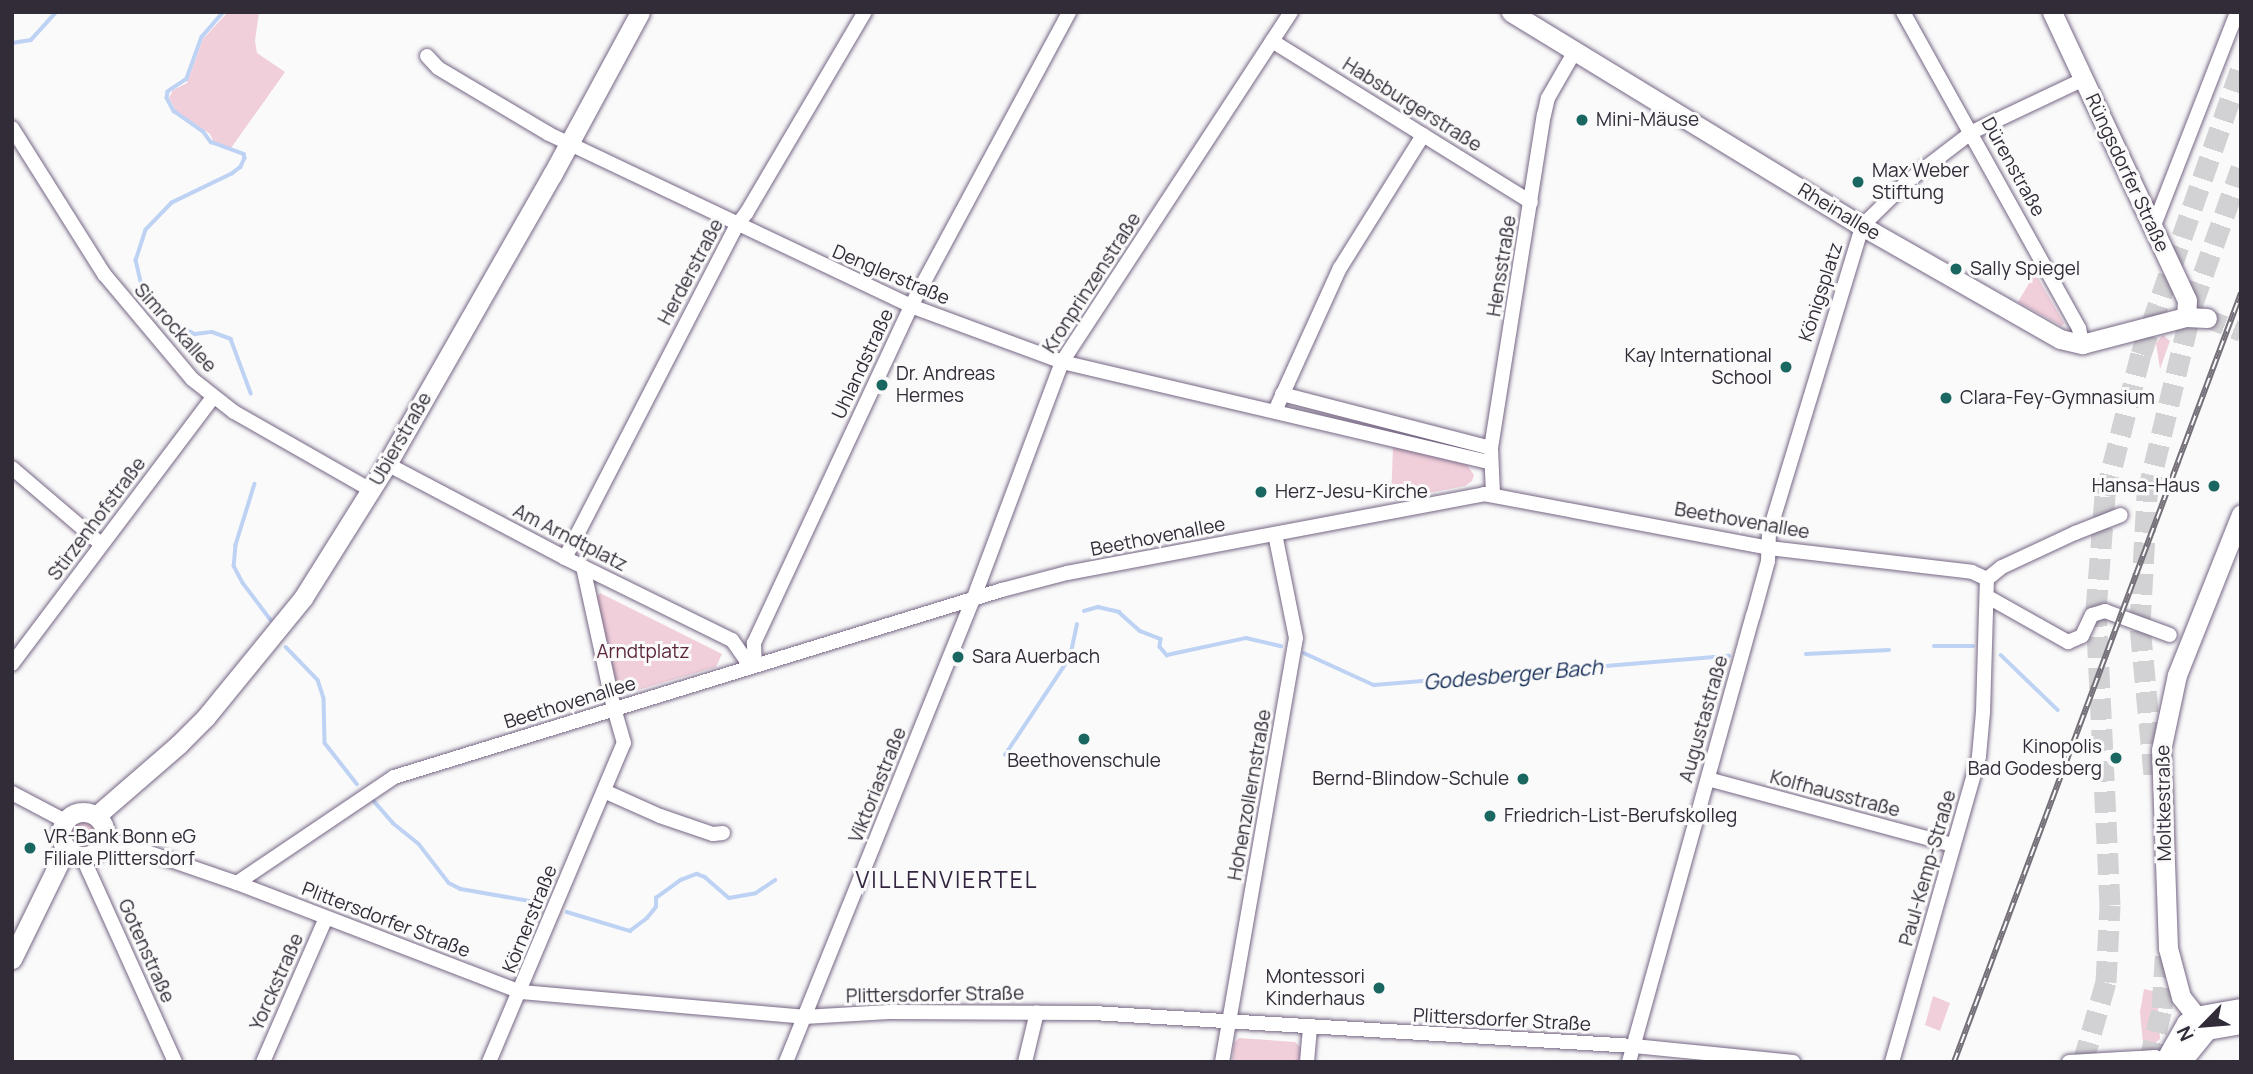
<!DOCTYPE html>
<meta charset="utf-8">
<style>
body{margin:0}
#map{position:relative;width:2253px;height:1074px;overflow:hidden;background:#fafafa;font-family:Manrope,sans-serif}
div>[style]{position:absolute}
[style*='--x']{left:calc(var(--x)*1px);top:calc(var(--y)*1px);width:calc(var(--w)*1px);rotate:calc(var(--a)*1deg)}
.green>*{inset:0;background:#f1cfda}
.round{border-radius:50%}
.stream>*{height:3.5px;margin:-1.75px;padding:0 1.75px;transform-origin:1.75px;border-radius:1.75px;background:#bed2f4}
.secondary-tunnel>*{height:19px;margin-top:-9.5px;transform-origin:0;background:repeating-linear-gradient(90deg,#d2d1d3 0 19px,transparent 0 29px)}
.primary-tunnel>*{height:21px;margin-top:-10.5px;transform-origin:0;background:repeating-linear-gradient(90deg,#d2d1d3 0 21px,transparent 0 31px)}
.roads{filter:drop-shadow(0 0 2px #766684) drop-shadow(0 0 2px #766684)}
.street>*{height:14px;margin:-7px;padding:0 7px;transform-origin:7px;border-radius:7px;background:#fff}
.secondary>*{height:19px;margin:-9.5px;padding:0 9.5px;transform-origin:9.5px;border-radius:9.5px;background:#fff}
.secondary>.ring{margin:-9.5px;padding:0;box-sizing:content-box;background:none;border:19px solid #fff;border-radius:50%}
.rail>*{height:6px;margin-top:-3px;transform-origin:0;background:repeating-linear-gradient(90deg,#fafafa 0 10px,#746f78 0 20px);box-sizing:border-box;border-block:2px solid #746f78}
.dots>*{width:19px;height:19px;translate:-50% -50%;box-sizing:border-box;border:4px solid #fafafa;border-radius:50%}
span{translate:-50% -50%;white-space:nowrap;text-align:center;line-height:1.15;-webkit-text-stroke:6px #fafafa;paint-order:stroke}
.street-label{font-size:19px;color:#322b38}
.poi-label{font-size:19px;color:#322b38}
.left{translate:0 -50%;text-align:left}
.right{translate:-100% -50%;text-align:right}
.park-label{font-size:19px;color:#5a253b}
.water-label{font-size:21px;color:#152e58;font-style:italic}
.quarter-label{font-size:23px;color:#33253f;letter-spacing:2px}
.frame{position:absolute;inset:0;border:14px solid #322b38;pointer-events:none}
.north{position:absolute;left:2169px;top:990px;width:70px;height:70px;-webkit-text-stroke:5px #fafafa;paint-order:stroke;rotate:245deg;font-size:19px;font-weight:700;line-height:28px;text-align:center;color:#322b38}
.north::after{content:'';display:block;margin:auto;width:24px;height:32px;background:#322b38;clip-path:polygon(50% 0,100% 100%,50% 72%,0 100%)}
</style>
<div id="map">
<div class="green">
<i style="clip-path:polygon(228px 12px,259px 12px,255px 41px,257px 53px,285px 72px,231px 148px,214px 143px,210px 134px,176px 111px,169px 98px,173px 90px,187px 83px,203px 39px)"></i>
<i style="clip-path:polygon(2035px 273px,2064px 323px,2062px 326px,2018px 302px)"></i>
<i style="clip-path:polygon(2163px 335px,2170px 341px,2160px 369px,2156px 343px)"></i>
<i style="clip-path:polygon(1393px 447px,1467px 465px,1474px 475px,1472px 481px,1465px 486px,1391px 500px)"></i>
<i style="clip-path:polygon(600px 593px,722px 654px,716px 667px,628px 693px,618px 692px,597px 597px)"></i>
<i class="round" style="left:69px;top:821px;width:26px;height:26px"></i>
<i style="clip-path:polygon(2144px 989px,2157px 992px,2160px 1039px,2155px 1043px,2143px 1043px,2140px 1012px)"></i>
<i style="clip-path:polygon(1933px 996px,1950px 1003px,1940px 1031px,1925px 1025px)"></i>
<i style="clip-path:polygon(1239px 1038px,1295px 1042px,1301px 1048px,1299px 1062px,1232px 1062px,1234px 1043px)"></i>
</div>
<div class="stream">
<i style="--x:224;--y:12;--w:33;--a:131"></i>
<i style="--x:202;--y:37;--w:45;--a:109.7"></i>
<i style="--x:187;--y:79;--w:23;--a:146"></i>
<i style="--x:168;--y:92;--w:6;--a:99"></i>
<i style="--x:167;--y:98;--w:15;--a:62"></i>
<i style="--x:174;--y:111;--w:35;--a:35"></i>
<i style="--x:203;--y:131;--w:14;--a:54"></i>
<i style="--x:211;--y:142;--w:35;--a:20"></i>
<i style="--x:244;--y:154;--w:4;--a:76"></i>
<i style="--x:245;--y:158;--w:10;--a:114"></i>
<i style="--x:241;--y:167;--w:11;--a:142"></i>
<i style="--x:232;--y:174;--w:67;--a:154.2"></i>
<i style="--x:172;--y:203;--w:37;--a:134"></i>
<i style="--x:146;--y:230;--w:32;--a:108"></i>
<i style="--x:136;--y:260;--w:26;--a:77"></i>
<i style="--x:142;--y:285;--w:13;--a:63"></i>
<i style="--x:148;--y:297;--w:35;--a:45"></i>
<i style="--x:173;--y:322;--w:25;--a:29"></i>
<i style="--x:195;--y:334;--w:17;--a:-7"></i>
<i style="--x:212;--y:332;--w:20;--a:20"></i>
<i style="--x:231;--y:339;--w:58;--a:69.7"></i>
<i style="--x:12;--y:43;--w:19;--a:-9"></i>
<i style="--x:31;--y:40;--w:38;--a:-48"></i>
<i style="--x:255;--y:484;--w:64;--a:107.3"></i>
<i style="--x:236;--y:545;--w:21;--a:95"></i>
<i style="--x:234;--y:566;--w:19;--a:62"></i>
<i style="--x:243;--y:583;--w:46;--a:52.9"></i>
<i style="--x:1084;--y:611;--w:15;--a:-16"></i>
<i style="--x:1098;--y:607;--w:22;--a:13"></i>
<i style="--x:1119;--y:612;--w:28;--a:42"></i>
<i style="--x:1140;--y:631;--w:22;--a:21"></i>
<i style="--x:1161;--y:639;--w:8;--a:97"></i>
<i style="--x:1160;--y:647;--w:11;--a:49"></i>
<i style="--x:1167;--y:655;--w:81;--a:-12.1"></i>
<i style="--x:1246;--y:638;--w:36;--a:13"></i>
<i style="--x:1934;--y:646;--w:39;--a:0"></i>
<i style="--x:286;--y:647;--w:46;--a:45.9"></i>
<i style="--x:318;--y:680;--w:19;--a:72"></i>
<i style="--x:324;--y:698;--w:45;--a:88.7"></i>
<i style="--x:325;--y:743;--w:52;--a:52"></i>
<i style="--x:1304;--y:653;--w:77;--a:24.6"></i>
<i style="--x:1374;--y:685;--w:356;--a:-4.7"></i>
<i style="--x:1806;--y:654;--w:83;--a:-2.8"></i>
<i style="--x:2001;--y:655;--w:79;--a:44"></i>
<i style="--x:1005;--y:755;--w:118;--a:-56.4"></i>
<i style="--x:1070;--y:657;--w:33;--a:-78"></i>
<i style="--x:374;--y:801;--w:29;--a:49"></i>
<i style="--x:393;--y:823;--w:33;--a:39"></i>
<i style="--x:419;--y:844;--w:49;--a:52.4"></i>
<i style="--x:449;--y:883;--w:13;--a:27"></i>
<i style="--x:461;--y:889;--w:81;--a:9.9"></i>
<i style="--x:567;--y:912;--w:66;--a:16.8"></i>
<i style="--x:630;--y:931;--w:21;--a:-37"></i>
<i style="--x:647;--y:918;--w:14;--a:-51"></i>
<i style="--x:656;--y:907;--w:9;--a:-90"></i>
<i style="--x:656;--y:898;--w:31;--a:-36"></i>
<i style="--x:681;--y:880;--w:17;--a:-21"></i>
<i style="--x:697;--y:874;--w:9;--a:21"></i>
<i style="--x:705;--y:877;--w:32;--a:41"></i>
<i style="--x:729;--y:898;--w:27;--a:-10"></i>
<i style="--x:756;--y:893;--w:23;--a:-34"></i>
</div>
<div class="secondary-tunnel">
<i style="--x:2207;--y:318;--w:37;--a:22"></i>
</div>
<div class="primary-tunnel">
<i style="--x:2154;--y:774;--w:150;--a:-95.4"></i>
<i style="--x:2140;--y:625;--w:130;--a:-86.9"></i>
<i style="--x:2147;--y:495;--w:197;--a:-76.5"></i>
<i style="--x:2193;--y:303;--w:143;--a:-70.4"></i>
<i style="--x:2083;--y:1062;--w:83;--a:-74"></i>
<i style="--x:2106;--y:982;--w:77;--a:-87"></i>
<i style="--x:2110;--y:905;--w:295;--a:-92.7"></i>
<i style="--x:2096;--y:610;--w:115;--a:-85.5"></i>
<i style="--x:2105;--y:495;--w:146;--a:-75.7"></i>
<i style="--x:2141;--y:354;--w:302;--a:-70.7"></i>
<i style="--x:2149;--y:1062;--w:56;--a:-76.5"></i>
<i style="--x:2162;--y:1008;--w:62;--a:-86.3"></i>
</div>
<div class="roads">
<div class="street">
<i style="--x:1903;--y:12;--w:362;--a:60.9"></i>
<i style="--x:2079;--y:328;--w:16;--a:79"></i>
<i style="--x:1272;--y:41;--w:305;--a:31.9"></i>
<i style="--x:427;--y:56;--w:16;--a:47"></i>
<i style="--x:438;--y:68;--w:129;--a:30.7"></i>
<i style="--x:549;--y:134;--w:401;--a:25.4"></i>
<i style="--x:911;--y:306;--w:161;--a:20.3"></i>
<i style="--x:1062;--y:362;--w:440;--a:13.2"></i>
<i style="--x:12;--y:128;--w:173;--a:57.8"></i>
<i style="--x:104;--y:274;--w:137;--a:50"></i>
<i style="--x:192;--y:379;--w:53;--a:38.2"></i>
<i style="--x:234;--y:412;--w:158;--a:29.7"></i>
<i style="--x:2153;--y:228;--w:232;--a:-68.7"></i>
<i style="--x:1282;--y:394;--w:216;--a:14.5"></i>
<i style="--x:1275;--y:411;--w:157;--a:-65.6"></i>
<i style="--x:1340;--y:268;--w:157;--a:-58"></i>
<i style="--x:387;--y:464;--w:201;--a:27.8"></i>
<i style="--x:565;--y:558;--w:186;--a:26.2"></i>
<i style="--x:732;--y:640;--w:33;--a:55"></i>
<i style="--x:12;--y:468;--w:117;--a:40.5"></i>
<i style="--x:1493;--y:494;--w:46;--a:-92.5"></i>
<i style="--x:1491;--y:448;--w:337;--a:-81"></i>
<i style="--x:1544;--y:115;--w:17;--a:-77"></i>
<i style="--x:1548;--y:98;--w:54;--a:-60.1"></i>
<i style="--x:565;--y:558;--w:375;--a:-62.7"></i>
<i style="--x:737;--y:225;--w:16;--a:-52"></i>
<i style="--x:747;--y:212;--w:232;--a:-59.5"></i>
<i style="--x:1987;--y:579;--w:19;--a:-39"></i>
<i style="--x:2002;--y:567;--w:81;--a:-25"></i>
<i style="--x:2075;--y:533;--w:49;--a:-21.4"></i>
<i style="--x:1988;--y:597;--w:92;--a:29.4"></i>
<i style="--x:2068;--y:642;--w:15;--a:-23"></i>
<i style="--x:2082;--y:636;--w:23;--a:-65"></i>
<i style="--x:2092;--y:615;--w:14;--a:-17"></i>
<i style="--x:2105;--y:611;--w:69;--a:20.3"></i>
<i style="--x:12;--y:664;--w:334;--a:-53"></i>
<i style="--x:755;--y:665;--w:22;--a:-93"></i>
<i style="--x:754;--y:643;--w:372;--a:-65"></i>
<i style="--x:911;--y:306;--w:334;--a:-61.7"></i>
<i style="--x:1708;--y:779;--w:254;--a:15.1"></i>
<i style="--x:604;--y:791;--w:61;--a:24.1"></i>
<i style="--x:660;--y:816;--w:56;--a:18.8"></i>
<i style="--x:713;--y:834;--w:10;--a:-6"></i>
<i style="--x:12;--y:793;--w:60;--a:27.8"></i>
<i style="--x:104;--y:842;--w:17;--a:3"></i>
<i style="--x:121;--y:843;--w:123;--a:19"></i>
<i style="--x:237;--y:883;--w:304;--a:21"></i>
<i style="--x:521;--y:992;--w:284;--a:5"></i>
<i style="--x:804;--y:1017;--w:85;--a:-3.4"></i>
<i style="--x:889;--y:1012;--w:204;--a:0.3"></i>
<i style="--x:1093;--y:1013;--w:542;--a:3.49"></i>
<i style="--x:1634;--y:1046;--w:160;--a:5.7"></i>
<i style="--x:82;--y:856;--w:226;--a:65.7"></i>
<i style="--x:237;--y:883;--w:189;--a:-34"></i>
<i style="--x:394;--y:777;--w:636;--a:-17.1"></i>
<i style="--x:1002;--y:590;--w:67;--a:-14.7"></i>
<i style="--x:1067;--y:573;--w:424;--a:-10.7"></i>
<i style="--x:1484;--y:494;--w:290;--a:10.7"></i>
<i style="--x:1769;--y:548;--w:204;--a:6.7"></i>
<i style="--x:1972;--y:572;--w:17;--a:25"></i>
<i style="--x:263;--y:1062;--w:157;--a:-66.4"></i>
<i style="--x:489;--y:1062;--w:346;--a:-67.1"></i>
<i style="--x:624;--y:743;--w:35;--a:-106"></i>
<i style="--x:614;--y:709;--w:145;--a:-102.3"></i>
<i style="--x:786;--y:1062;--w:498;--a:-68"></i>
<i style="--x:973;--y:600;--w:254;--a:-69.5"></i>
<i style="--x:1062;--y:362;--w:418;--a:-56.8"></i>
<i style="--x:1025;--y:1062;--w:51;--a:-76.5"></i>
<i style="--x:1222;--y:1062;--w:430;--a:-80.1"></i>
<i style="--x:1296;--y:638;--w:106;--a:-101.4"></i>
<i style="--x:1307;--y:1062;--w:33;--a:-85"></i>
<i style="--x:1629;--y:1062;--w:463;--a:-74.5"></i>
<i style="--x:1753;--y:616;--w:57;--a:-74.7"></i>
<i style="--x:1768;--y:561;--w:28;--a:-88"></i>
<i style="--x:1769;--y:533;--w:321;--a:-73.1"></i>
<i style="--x:1862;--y:226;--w:64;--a:-44.4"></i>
<i style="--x:1908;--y:181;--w:81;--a:-37.4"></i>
<i style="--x:1972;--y:132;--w:124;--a:-25.3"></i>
<i style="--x:1892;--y:1062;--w:318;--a:-74.1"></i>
<i style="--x:1979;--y:756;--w:44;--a:-84.8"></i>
<i style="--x:1983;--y:712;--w:133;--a:-88.3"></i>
<i style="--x:2069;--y:1062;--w:86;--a:-3.3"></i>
<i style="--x:2155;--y:1057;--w:10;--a:24"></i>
</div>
<div class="secondary">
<i style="--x:1511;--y:12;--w:411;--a:31.4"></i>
<i style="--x:1862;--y:226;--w:228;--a:29.7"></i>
<i style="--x:2060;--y:339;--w:23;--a:13"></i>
<i style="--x:2082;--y:344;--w:107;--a:-14.6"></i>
<i style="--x:2186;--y:317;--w:21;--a:3"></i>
<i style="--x:2052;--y:12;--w:318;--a:64.9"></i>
<i style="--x:2187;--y:300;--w:17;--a:93"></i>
<i class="ring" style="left:61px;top:812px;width:25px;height:25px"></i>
<i style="--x:96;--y:816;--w:110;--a:-40.9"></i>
<i style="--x:179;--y:744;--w:38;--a:-45"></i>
<i style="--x:206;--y:717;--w:154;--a:-50.8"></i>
<i style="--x:303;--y:598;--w:158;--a:-57.9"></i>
<i style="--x:387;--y:464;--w:333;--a:-60.3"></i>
<i style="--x:552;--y:175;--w:185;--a:-61.6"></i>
<i style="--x:12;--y:959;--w:123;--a:-63.9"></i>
<i style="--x:2207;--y:1030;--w:42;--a:-128.2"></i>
<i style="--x:2181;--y:997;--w:51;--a:-104.9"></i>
<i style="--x:2168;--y:948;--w:198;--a:-92"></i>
<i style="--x:2161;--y:750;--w:77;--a:-78"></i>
<i style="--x:2177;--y:675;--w:173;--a:-68.3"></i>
<i style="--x:2164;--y:1062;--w:45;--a:-60.6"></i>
<i style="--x:2186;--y:1023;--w:11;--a:-38"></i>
<i style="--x:2195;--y:1016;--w:47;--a:-9.9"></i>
<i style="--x:2181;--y:1062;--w:41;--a:-50.9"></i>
<i style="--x:2207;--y:1030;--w:35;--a:-10"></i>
</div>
</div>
<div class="rail">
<i style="--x:1954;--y:1062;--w:821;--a:-69.53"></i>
</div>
<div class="dots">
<i style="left:1582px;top:120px;background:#1a6661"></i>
<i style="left:1858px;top:182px;background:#1a6661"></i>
<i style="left:1956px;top:269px;background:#1a6661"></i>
<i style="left:1786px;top:367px;background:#1a6661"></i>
<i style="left:882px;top:385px;background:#1a6661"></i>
<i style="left:1946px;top:398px;background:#1a6661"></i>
<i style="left:2214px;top:486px;background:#1a6661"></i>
<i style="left:1261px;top:492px;background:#1a6661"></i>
<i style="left:958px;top:657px;background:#1a6661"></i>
<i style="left:1084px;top:739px;background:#1a6661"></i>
<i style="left:2116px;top:758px;background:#1a6661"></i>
<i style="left:1523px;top:779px;background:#1a6661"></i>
<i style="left:1490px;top:816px;background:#1a6661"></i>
<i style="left:30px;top:848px;background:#1a6661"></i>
<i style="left:1379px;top:988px;background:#1a6661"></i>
</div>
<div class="street-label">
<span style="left:1412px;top:105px;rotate:32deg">Habsburgerstraße</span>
<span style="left:2013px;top:167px;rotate:61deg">Dürenstraße</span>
<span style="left:2127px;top:173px;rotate:65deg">Rüngsdorfer Straße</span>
<span style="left:1839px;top:212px;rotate:31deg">Rheinallee</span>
<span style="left:1502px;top:266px;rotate:-81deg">Hensstraße</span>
<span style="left:691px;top:272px;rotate:-62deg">Herderstraße</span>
<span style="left:891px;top:275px;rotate:23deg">Denglerstraße</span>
<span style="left:1092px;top:283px;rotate:-57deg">Kronprinzenstraße</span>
<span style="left:1821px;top:292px;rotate:-72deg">Königsplatz</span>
<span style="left:175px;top:328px;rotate:48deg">Simrockallee</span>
<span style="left:863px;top:364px;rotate:-65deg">Uhlandstraße</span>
<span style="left:401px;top:439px;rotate:-60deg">Ubierstraße</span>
<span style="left:97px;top:519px;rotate:-53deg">Stirzenhofstraße</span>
<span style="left:1742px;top:521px;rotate:10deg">Beethovenallee</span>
<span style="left:1158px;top:537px;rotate:-11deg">Beethovenallee</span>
<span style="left:570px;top:538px;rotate:27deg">Am Arndtplatz</span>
<span style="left:570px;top:703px;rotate:-17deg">Beethovenallee</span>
<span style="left:1704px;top:719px;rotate:-74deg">Augustastraße</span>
<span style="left:878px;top:785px;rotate:-68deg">Viktoriastraße</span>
<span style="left:1835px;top:794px;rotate:15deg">Kolfhausstraße</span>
<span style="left:1250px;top:795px;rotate:-80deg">Hohenzollernstraße</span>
<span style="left:2164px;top:803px;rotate:-91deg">Moltkestraße</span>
<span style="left:1928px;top:868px;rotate:-74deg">Paul-Kemp-Straße</span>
<span style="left:530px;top:919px;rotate:-68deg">Körnerstraße</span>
<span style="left:386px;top:920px;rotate:21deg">Plittersdorfer Straße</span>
<span style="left:146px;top:951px;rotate:66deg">Gotenstraße</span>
<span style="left:277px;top:982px;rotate:-66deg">Yorckstraße</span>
<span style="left:935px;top:995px;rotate:-1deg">Plittersdorfer Straße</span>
<span style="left:1502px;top:1020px;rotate:3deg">Plittersdorfer Straße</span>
</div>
<div class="poi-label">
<span class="left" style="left:1596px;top:120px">Mini-Mäuse</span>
<span class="left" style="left:1872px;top:182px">Max Weber<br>Stiftung</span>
<span class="left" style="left:1970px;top:269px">Sally Spiegel</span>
<span class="right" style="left:1772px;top:367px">Kay International<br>School</span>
<span class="left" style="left:896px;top:385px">Dr. Andreas<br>Hermes</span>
<span class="left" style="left:1960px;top:398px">Clara-Fey-Gymnasium</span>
<span class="right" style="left:2200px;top:486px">Hansa-Haus</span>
<span class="left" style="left:1275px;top:492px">Herz-Jesu-Kirche</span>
<span class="left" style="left:972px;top:657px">Sara Auerbach</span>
<span class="right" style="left:2102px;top:758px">Kinopolis<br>Bad Godesberg</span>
<span style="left:1084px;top:761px">Beethovenschule</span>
<span class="right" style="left:1509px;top:779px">Bernd-Blindow-Schule</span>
<span class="left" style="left:1504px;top:816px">Friedrich-List-Berufskolleg</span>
<span class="left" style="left:44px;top:848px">VR-Bank Bonn eG<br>Filiale Plittersdorf</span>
<span class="right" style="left:1365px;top:988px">Montessori<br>Kinderhaus</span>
</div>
<div class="park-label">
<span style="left:643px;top:652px">Arndtplatz</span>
</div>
<div class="water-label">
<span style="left:1513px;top:674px;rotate:-5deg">Godesberger Bach</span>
</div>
<div class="quarter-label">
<span style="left:947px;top:879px">VILLENVIERTEL</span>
</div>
<div class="frame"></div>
<div class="north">N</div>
</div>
